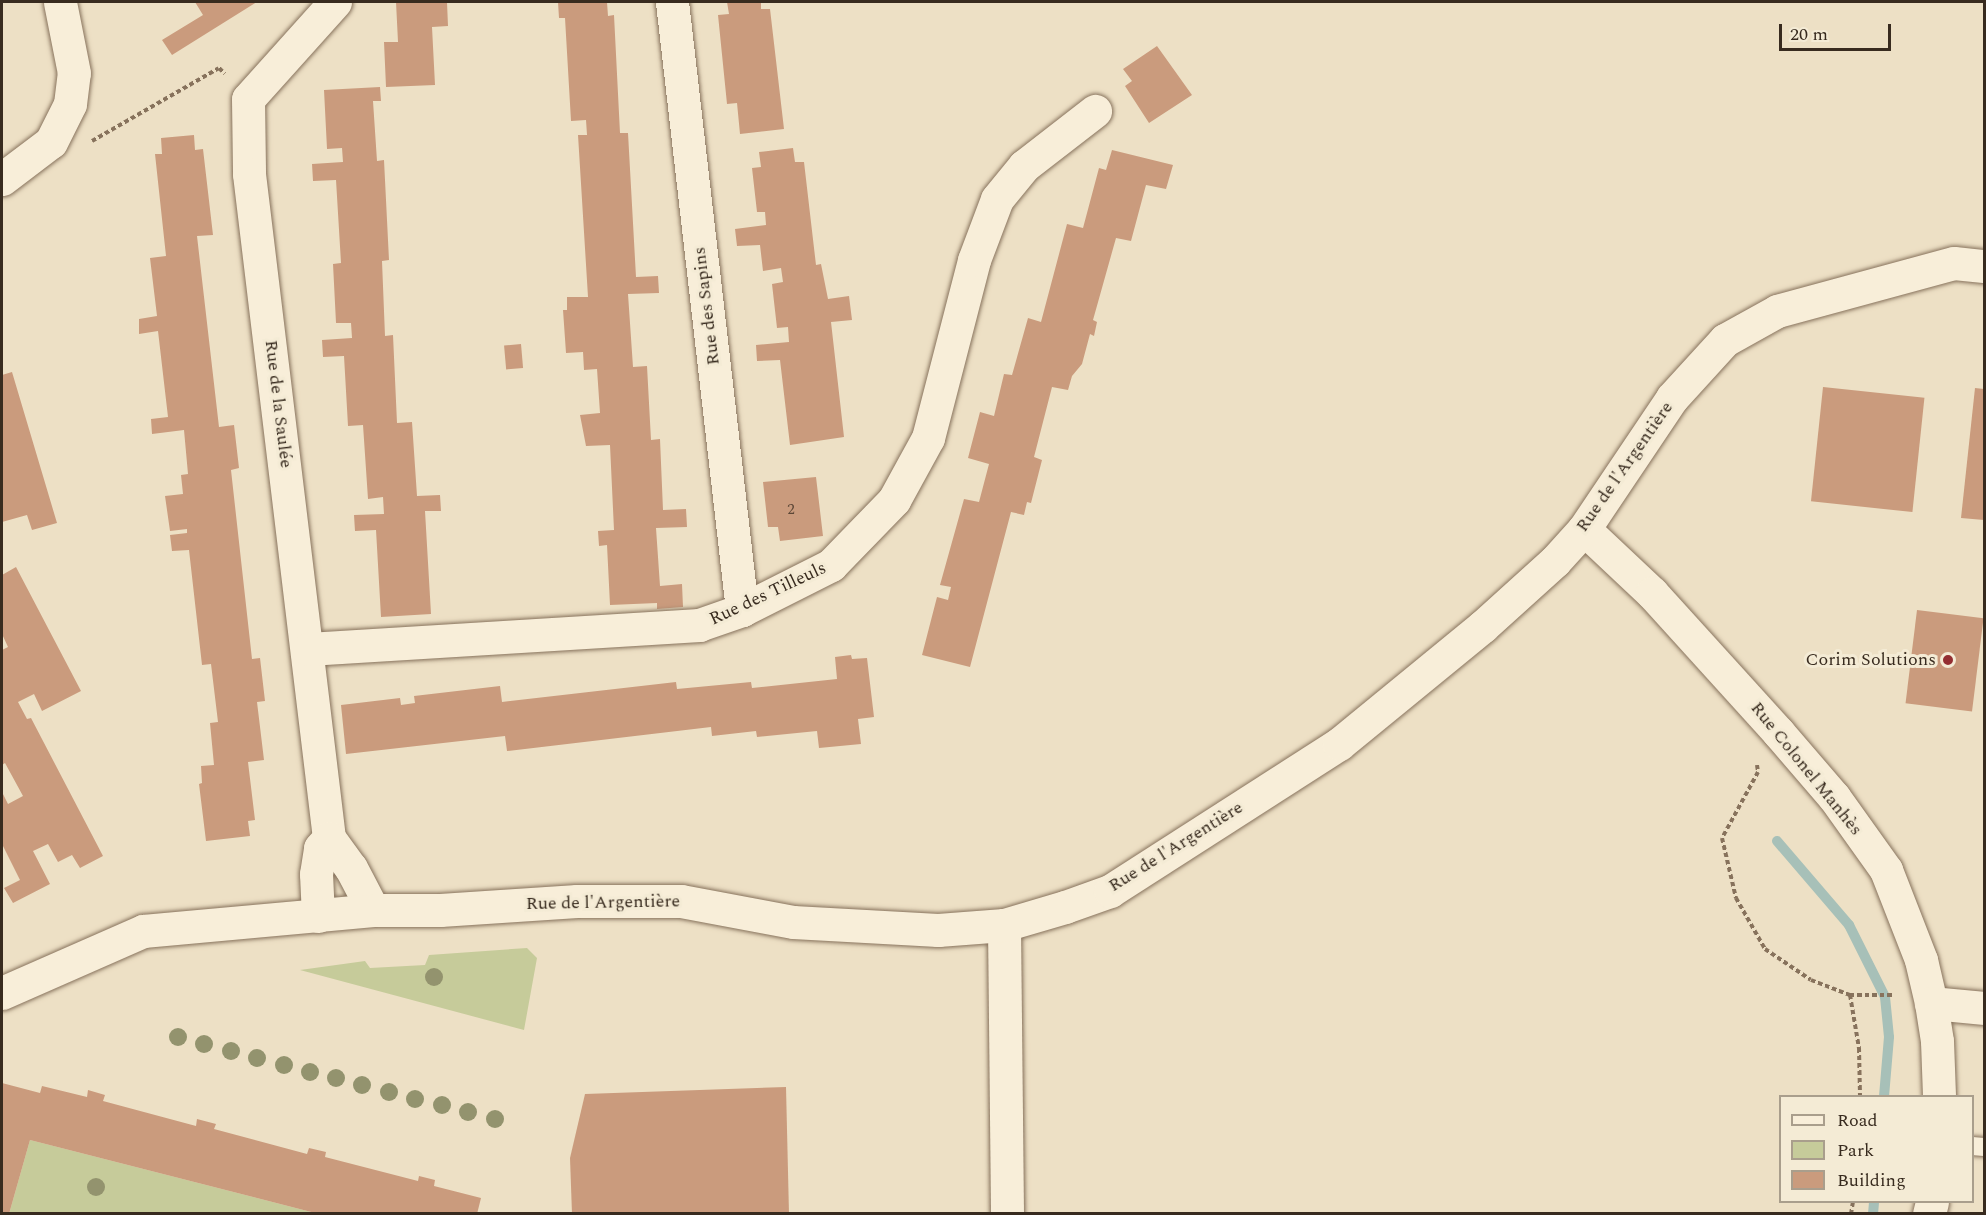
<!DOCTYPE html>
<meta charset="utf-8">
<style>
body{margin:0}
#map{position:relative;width:1986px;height:1215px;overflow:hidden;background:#ede0c5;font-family:Spectral,serif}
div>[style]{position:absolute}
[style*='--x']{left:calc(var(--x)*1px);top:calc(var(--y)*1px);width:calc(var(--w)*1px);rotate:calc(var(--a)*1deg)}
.green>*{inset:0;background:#c6cb9a}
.stream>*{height:10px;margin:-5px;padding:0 5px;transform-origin:5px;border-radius:5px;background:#a7c0b8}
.building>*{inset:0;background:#ca9b7d;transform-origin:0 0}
.path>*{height:4px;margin-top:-2px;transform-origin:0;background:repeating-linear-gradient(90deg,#87725c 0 4.5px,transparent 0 7.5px)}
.roads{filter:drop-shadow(0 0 2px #87725c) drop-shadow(0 0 2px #87725c)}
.service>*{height:18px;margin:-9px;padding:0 9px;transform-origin:9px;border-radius:9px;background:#f8eed9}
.minor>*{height:33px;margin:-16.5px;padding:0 16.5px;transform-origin:16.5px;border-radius:16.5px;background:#f8eed9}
.tertiary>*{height:33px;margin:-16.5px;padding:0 16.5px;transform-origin:16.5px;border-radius:16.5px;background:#f8eed9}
.secondary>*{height:33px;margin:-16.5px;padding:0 16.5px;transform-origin:16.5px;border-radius:16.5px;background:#f8eed9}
.trees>*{width:18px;height:18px;margin:-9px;border-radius:50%;background:#93936e}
.dots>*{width:16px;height:16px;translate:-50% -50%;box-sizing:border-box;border:3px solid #f4ebd5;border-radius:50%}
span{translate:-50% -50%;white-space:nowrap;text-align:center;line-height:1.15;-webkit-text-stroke:6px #f4ebd5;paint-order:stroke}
.number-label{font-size:15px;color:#5c4736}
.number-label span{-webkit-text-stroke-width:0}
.street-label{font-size:18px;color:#382b1f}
.poi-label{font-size:18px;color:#382b1f}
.right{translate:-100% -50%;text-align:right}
.frame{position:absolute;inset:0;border:3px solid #382b1f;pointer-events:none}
.legend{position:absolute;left:1779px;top:1095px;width:195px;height:108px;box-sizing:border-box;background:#f4ebd5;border:2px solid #a99e8c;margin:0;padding:8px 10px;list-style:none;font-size:18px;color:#382b1f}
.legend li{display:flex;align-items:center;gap:12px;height:30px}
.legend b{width:30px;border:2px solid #a99e8c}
.scale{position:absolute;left:1779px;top:24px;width:112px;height:27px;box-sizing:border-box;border:3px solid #382b1f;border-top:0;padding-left:8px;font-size:18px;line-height:21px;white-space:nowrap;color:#382b1f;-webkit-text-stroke:4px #f4ebd5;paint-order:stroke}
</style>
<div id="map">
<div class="green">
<i style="clip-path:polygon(527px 948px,537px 958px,524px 1030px,300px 970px,365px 961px,370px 968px,425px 965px,429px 955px)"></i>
<i style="clip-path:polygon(30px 1140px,319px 1214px,9px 1214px)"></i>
</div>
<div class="stream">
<i style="--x:1777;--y:841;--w:111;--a:49.4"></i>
<i style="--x:1849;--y:925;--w:80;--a:63.4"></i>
<i style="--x:1885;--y:997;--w:40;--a:84.3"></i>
<i style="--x:1889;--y:1037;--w:59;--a:94.8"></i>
<i style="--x:1873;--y:1214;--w:12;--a:-85"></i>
</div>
<div class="building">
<i style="clip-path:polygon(195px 2px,257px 2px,172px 55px,162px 40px,203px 15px)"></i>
<i style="clip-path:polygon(396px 2px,447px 2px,448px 26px,432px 27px,435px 85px,386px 87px,384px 42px,398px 42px)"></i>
<i style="clip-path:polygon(558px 2px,607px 2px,608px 16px,614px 15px,620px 133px,628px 133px,636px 277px,658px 276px,659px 293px,628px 294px,633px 367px,647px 366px,651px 440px,660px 439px,663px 510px,686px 509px,687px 527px,656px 528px,660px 586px,682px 584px,683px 607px,657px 609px,657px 603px,610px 605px,607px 545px,599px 546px,598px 531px,614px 530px,610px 445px,586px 446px,580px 415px,600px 413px,597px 369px,584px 370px,583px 352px,566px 353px,563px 310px,567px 310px,567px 297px,588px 297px,578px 135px,587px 135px,586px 120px,571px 121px,565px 18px,559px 18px)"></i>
<i style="clip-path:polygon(727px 2px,761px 2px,761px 9px,770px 9px,784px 129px,740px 134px,737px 103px,727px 104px,718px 15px,729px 14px)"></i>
<i style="clip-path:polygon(1157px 46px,1192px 95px,1149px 123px,1125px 86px,1132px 81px,1123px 69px)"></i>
<i style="clip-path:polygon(380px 87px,381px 101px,373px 101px,377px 161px,384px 160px,389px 260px,382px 261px,385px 336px,393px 335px,397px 423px,412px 422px,417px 496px,440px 495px,441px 511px,425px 511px,431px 614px,381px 617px,376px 530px,355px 531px,354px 515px,384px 514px,383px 497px,368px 499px,363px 425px,348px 426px,344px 356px,323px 357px,322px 340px,352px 338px,351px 323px,336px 323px,333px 264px,341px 263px,336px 180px,313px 181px,312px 164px,343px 162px,342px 148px,327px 149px,324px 90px)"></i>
<i style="clip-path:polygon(194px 135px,195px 150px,203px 149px,213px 235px,197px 236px,219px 427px,234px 425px,239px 468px,231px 470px,252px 659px,260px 658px,265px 701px,257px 702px,264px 760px,248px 762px,255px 820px,248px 821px,250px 836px,206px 841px,199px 784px,202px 783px,201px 766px,214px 765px,210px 723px,218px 722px,211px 664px,202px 665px,189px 550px,172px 551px,170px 535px,187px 533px,187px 529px,170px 531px,165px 496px,183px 494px,181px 475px,188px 474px,184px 430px,152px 434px,151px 419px,168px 417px,158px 331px,139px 334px,139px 319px,157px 316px,150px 258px,166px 256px,155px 154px,162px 154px,161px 138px)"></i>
<i style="clip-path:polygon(793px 148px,795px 162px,804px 162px,816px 265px,821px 264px,828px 299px,849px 296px,852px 320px,831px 322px,844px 437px,790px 445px,780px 360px,757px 361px,756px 345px,789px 342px,788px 327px,777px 328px,772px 284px,783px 282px,781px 268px,763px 271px,760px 245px,737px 246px,735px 229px,766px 225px,765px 212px,757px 212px,752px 168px,761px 167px,759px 152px)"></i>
<i style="clip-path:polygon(1112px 150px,1173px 165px,1166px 189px,1146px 185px,1131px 241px,1116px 238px,1093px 320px,1097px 322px,1094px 336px,1090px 334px,1082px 364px,1072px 376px,1068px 390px,1052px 387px,1034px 457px,1042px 460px,1031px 503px,1027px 502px,1024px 515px,1011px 512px,970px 667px,922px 655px,937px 597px,948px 600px,951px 587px,940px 585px,964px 499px,979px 502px,989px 464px,968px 458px,980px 412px,994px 416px,1004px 374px,1012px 375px,1028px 318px,1041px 322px,1067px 224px,1083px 228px,1099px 168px,1106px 170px)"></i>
<i style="left:521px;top:344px;width:24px;height:17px;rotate:85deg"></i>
<i style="clip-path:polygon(12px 372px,57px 523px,32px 530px,27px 515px,2px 522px,2px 375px)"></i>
<i style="left:1823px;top:387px;width:102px;height:115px;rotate:6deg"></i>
<i style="clip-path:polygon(1975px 388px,1984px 389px,1984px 520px,1961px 518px)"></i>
<i style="clip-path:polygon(816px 477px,823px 536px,780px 541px,778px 527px,768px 527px,763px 482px)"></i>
<i style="clip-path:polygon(16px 567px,81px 691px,42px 711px,34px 694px,18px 702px,27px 719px,31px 718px,103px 856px,80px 868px,72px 855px,58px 862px,48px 844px,33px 851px,50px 884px,13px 903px,4px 888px,20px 880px,2px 844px,2px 792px,8px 804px,23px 796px,5px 763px,2px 765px,2px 650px,8px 647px,2px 634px,2px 575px)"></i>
<i style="left:1917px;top:610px;width:67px;height:94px;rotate:7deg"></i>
<i style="clip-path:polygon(851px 655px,852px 659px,867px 658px,874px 717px,858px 719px,861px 744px,819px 748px,817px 731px,757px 737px,756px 731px,712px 736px,711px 727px,507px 751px,505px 736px,346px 754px,341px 705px,400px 698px,401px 705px,415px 703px,414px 696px,500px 686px,502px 702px,676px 682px,677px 689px,751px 682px,752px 688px,837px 679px,835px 657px)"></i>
<i style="clip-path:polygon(2px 1083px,40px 1093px,42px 1086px,87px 1097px,88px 1090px,105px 1095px,103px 1101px,196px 1126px,197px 1119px,216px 1124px,214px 1129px,307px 1154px,309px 1148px,326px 1152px,325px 1157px,418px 1181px,419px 1176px,435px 1180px,434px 1186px,481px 1198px,477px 1214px,319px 1214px,30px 1140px,9px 1214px,2px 1214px)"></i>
<i style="clip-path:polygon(786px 1087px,789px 1214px,572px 1214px,570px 1158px,585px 1094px)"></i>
</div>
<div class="path">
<i style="--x:92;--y:141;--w:146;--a:-29.9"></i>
<i style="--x:219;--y:68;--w:8;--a:45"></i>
<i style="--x:1757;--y:765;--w:7;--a:82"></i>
<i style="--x:1758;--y:772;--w:75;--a:118.6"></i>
<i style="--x:1722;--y:838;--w:62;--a:76.9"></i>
<i style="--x:1736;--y:898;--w:59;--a:60.4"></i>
<i style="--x:1765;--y:949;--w:55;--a:34"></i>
<i style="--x:1811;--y:980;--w:42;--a:21"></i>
<i style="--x:1850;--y:995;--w:54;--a:80.4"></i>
<i style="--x:1859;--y:1048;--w:48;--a:88.8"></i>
<i style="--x:1850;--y:995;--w:44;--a:0"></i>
<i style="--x:1851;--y:1214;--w:12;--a:-81"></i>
</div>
<div class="roads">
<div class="service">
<i style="--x:1972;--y:1146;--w:12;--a:5"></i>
</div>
<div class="minor">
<i style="--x:335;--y:2;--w:130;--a:131.9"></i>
<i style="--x:248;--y:99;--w:75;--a:89.2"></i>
<i style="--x:249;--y:174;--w:669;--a:83.13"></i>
<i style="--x:329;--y:838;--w:37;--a:54"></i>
<i style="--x:351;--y:868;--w:47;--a:62.4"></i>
<i style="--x:672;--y:2;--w:612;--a:83.43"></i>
<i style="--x:2;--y:179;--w:61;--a:-37.1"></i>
<i style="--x:51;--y:142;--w:42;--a:-63.4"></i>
<i style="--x:70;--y:104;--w:31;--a:-83"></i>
<i style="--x:74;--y:73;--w:72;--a:-101.2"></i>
<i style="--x:308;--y:649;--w:392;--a:-3.5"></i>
<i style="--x:699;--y:625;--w:46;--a:-19.2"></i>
<i style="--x:742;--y:610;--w:100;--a:-26.8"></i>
<i style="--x:831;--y:565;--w:91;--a:-45.9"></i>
<i style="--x:894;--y:500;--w:71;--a:-61.3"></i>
<i style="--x:928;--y:438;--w:184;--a:-75.5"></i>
<i style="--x:974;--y:260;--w:65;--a:-69.3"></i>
<i style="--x:997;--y:199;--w:43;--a:-50.7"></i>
<i style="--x:1024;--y:166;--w:90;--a:-37.8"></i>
<i style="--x:318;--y:916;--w:42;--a:-92.7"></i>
<i style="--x:316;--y:874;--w:26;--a:-81"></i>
<i style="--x:320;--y:848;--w:13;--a:-48"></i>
<i style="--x:1004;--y:925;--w:289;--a:89.4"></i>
<i style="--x:1931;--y:1003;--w:53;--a:5.4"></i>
</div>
<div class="tertiary">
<i style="--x:1584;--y:529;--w:93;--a:43.3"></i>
<i style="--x:1652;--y:593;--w:188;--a:47.8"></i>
<i style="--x:1778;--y:732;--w:86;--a:49.3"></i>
<i style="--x:1834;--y:797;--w:90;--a:54.5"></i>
<i style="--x:1886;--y:870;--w:97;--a:68.7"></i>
<i style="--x:1921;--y:960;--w:44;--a:76.9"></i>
<i style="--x:1931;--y:1003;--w:38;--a:81"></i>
<i style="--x:1937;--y:1041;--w:55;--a:87.9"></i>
<i style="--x:1929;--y:1214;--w:12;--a:-76"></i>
</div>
<div class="secondary">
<i style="--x:2;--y:993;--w:154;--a:-23.7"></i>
<i style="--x:143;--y:931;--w:231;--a:-5.2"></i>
<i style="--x:373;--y:910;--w:67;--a:0"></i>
<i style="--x:440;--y:910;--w:137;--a:-3.8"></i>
<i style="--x:577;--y:901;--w:104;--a:0"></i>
<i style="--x:681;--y:901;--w:114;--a:10.6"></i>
<i style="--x:793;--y:922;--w:145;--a:3.2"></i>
<i style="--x:938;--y:930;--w:66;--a:-4.3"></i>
<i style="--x:1004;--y:925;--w:64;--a:-16.4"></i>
<i style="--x:1065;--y:907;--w:48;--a:-19.6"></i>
<i style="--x:1110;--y:891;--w:272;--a:-32.7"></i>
<i style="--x:1339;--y:744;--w:185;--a:-39.3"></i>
<i style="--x:1482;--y:627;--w:98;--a:-42.1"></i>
<i style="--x:1555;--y:561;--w:43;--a:-47.8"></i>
<i style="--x:1584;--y:529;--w:158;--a:-56.1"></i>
<i style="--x:1672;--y:398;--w:79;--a:-47.6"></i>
<i style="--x:1725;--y:340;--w:60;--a:-29.1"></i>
<i style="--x:1777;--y:311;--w:183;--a:-15.2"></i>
<i style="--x:1954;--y:263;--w:30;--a:6"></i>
</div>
</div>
<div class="trees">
<i style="left:434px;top:977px"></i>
<i style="left:178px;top:1037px"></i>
<i style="left:204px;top:1044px"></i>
<i style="left:231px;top:1051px"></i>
<i style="left:257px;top:1058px"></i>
<i style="left:284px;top:1065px"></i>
<i style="left:310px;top:1072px"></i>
<i style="left:336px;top:1078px"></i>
<i style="left:362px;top:1085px"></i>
<i style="left:389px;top:1092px"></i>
<i style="left:415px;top:1099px"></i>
<i style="left:442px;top:1105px"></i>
<i style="left:468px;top:1112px"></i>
<i style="left:495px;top:1119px"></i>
<i style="left:96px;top:1187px"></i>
</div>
<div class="dots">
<i style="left:1948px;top:660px;background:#942e31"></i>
</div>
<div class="number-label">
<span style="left:791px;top:510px">2</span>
</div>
<div class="street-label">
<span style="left:707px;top:306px;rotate:-97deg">Rue des Sapins</span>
<span style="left:278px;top:404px;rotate:83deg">Rue de la Saulée</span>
<span style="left:1625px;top:467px;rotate:-55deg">Rue de l'Argentière</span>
<span style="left:768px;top:594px;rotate:-25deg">Rue des Tilleuls</span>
<span style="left:1806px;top:769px;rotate:51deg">Rue Colonel Manhès</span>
<span style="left:1176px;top:847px;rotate:-32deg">Rue de l'Argentière</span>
<span style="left:603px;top:903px;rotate:-1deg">Rue de l'Argentière</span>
</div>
<div class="poi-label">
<span class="right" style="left:1936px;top:660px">Corim Solutions</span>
</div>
<div class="frame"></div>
<ul class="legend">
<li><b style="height:8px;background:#f8eed9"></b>Road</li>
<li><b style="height:16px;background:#c6cb9a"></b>Park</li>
<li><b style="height:16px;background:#ca9b7d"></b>Building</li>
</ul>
<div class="scale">20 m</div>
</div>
